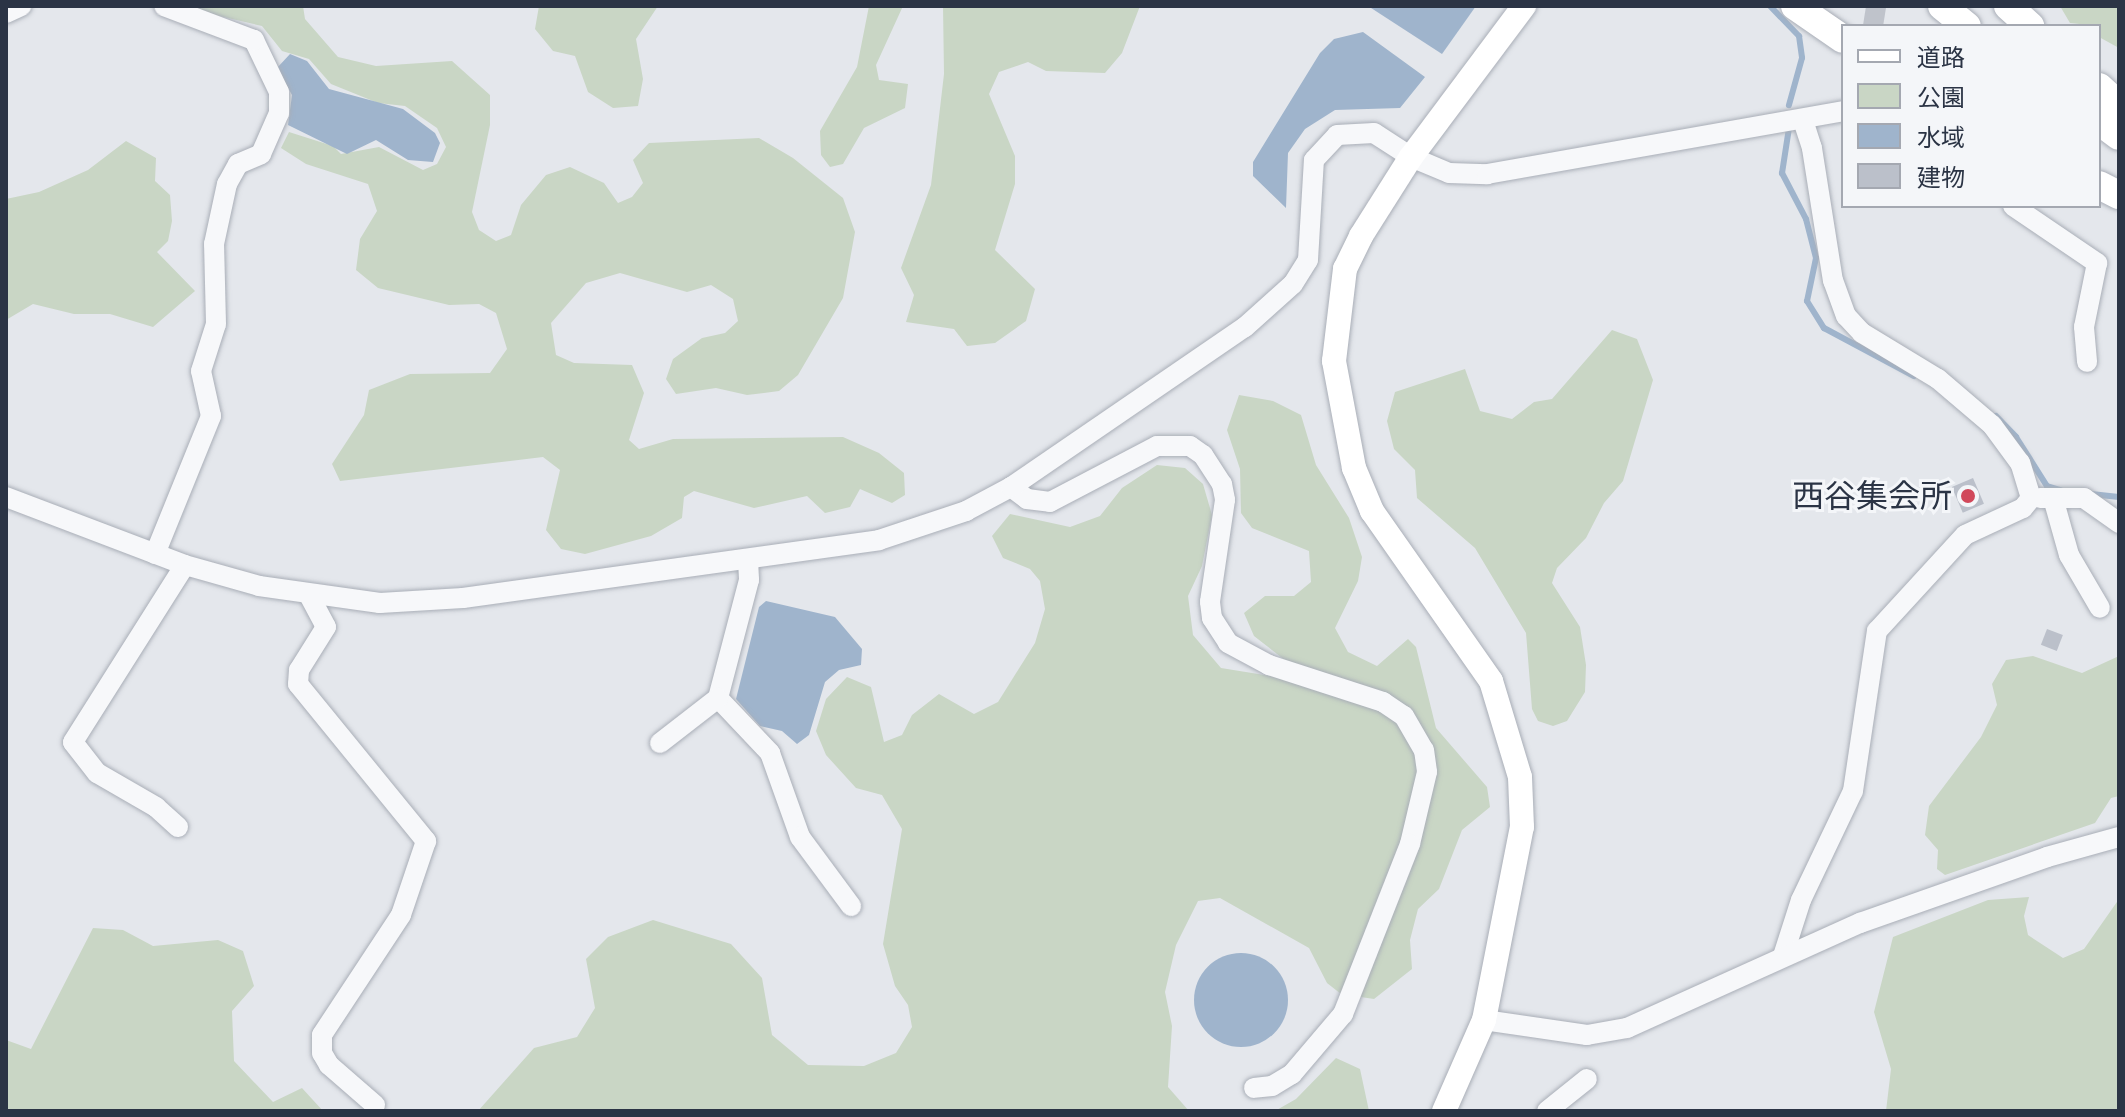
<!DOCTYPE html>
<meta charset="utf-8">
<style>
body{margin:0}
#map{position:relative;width:2125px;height:1117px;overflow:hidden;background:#e4e7ec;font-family:Jost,"Noto Sans JP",sans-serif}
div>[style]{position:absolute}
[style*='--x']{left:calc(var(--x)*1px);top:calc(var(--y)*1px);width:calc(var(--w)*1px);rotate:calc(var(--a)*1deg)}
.green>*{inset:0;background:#c9d6c5}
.water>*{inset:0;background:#9fb4cc}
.round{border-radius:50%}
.stream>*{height:6px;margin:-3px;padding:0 3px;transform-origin:3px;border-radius:3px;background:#9fb4cc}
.building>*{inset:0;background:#bbc0ca;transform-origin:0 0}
.minor-tunnel>*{height:20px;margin-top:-10px;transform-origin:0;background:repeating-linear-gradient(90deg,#bfc3cb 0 20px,transparent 0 30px)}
.roads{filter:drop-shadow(0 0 2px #a9aeb7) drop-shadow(0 0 2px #a9aeb7)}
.minor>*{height:20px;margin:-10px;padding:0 10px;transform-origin:10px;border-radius:10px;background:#f7f8fa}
.major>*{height:24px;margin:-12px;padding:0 12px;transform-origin:12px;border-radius:12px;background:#fff}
.highway>*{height:28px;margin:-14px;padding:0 14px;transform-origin:14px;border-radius:14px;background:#fff}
.dots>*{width:22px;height:22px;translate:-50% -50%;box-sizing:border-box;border:4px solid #f4f6f9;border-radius:50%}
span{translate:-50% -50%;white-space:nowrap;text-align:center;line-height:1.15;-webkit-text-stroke:6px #f4f6f9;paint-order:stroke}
.poi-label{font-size:32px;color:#2b3445}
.right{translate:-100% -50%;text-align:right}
.frame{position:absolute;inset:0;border:8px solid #2b3445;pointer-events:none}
.legend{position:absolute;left:1841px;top:24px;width:260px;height:184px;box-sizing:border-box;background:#f4f6f9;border:2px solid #a4a8b1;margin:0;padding:10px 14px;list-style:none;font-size:24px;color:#2b3445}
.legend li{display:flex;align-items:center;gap:16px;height:40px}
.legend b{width:40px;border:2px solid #a4a8b1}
</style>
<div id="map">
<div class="green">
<i style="clip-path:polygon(176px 6px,303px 6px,305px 19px,338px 57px,376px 66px,452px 61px,490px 95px,490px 125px,472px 212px,479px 230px,496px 241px,511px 235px,521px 205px,546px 175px,570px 167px,604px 183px,618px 203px,632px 197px,643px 183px,633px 160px,649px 143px,759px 138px,793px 158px,843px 198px,855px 232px,843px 298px,798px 375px,779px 391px,747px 395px,716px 388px,676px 394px,666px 379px,673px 359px,702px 338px,725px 333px,738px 321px,733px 299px,711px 285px,687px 292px,620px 273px,586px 283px,551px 323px,556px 355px,574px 363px,632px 365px,644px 393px,629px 440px,639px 449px,673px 439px,843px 437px,879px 453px,904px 473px,905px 495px,892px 503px,860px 489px,850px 507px,825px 513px,807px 496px,754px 508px,694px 491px,684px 497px,682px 518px,651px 536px,585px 554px,561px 549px,546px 530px,560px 470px,543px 457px,340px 481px,332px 464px,364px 415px,369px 390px,410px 374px,490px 373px,507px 349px,496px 313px,479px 304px,449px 305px,378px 288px,356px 270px,360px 239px,377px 211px,368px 184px,306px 164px,281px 148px,289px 132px,333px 146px,341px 154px,379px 147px,423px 170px,437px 164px,446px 147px,437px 128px,405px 106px,378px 103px,331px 84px,309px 59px,282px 51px,262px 26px)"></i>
<i style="clip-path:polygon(539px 6px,658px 6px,636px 39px,643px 79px,638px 106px,613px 108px,588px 92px,575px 56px,553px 51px,535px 29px)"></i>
<i style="clip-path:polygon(869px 6px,903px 6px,876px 65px,879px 80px,908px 84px,905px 108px,864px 128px,843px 164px,830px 167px,821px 155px,820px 131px,857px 67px)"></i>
<i style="clip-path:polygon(943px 6px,1140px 6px,1122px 53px,1105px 73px,1046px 71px,1028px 62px,999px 72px,989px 94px,1015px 156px,1015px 184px,995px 250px,1035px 289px,1026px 321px,995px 343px,967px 346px,954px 329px,906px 322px,914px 295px,901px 268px,931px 185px,944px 74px)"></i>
<i style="clip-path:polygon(2060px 6px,2119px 6px,2119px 48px,2099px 37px,2099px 26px,2070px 23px)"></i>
<i style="clip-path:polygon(126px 141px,156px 158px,155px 181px,170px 195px,172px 221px,168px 241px,157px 252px,195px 291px,153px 327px,110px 314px,74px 314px,33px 304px,6px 320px,6px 199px,39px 192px,88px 170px)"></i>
<i style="clip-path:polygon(1612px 330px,1637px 339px,1653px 380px,1623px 481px,1604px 503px,1586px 538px,1557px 568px,1552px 583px,1580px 627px,1586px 665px,1585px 692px,1567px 721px,1553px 726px,1538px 721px,1532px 709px,1526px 633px,1475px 548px,1417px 498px,1415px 470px,1394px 449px,1387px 421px,1395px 392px,1465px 369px,1480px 411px,1512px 419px,1534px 402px,1552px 399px)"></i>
<i style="clip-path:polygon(1239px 395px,1273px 401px,1301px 415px,1316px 465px,1349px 518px,1362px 557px,1358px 581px,1335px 628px,1348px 652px,1377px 666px,1408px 639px,1416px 647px,1436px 728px,1487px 787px,1490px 807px,1462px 830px,1439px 889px,1418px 909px,1410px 940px,1412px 969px,1374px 999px,1341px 994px,1327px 983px,1309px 948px,1220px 898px,1198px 901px,1176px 945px,1165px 992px,1172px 1026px,1168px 1087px,1189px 1111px,478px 1111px,534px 1048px,577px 1037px,595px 1008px,586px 959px,608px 937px,653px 920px,731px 944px,762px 978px,772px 1035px,808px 1065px,864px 1066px,896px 1053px,912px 1027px,908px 1005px,895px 986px,883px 944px,902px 829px,882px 795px,856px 788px,826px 755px,816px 731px,826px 699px,847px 677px,871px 687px,884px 742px,902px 735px,912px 715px,939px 694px,974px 714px,998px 702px,1035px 643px,1045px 609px,1040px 581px,1030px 569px,1003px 558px,992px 536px,1010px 514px,1070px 527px,1100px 516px,1122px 488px,1157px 465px,1185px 468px,1203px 484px,1212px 515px,1202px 566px,1188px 596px,1193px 635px,1221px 668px,1276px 677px,1286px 661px,1254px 636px,1244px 613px,1265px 596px,1294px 596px,1311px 582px,1309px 551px,1252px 528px,1241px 513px,1240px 469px,1227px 430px)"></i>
<i style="clip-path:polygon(2033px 656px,2082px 673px,2119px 656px,2119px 796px,2111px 798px,2095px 823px,1945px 875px,1937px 869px,1938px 850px,1925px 835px,1929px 806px,1981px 737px,1997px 705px,1992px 684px,2006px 660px)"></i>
<i style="clip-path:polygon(2029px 897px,2024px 916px,2028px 935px,2063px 958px,2084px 949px,2119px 899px,2119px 1111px,1886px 1111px,1891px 1069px,1874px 1012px,1893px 937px,1988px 900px)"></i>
<i style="clip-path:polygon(93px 928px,123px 930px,153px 946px,218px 940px,243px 951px,254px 986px,232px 1011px,234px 1061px,273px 1102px,302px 1088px,323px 1111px,6px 1111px,6px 1040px,31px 1049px)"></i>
<i style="clip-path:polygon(1336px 1058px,1360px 1069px,1369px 1111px,1275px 1111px,1296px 1099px)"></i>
</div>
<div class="water">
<i style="clip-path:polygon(1368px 6px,1476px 6px,1442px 54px)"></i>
<i style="clip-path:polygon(1363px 32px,1425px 77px,1400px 108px,1335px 110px,1305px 129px,1288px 153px,1286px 208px,1253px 176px,1253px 162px,1320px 53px,1334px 39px)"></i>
<i style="clip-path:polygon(290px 54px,307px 61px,329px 89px,403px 109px,435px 133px,440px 143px,433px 162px,408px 160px,376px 140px,347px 154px,288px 125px,292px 95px,277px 68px)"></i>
<i style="clip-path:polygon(766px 601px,835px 617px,862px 649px,861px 665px,839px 670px,825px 682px,809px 735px,797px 744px,782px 731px,760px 726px,736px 699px,759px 607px)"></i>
<i class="round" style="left:1194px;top:953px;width:94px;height:94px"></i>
</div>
<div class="stream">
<i style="--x:1770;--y:6;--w:42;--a:46"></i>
<i style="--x:1799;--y:36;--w:22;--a:82"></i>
<i style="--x:1802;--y:58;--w:49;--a:105.5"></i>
<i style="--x:1789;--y:128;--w:46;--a:98.8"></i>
<i style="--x:1782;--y:173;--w:52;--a:62.4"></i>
<i style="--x:1806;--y:219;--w:40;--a:75.6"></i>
<i style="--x:1816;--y:258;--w:44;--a:101.8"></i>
<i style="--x:1807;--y:301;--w:32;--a:58"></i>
<i style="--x:1824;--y:328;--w:102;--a:28.1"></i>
<i style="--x:1996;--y:416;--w:29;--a:46"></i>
<i style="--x:2016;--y:437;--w:58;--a:57.7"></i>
<i style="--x:2047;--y:486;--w:14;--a:17"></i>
<i style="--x:2091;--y:494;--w:28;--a:6"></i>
</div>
<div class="building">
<i style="left:1973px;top:478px;width:28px;height:23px;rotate:67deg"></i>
<i style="left:2047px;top:629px;width:17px;height:17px;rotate:21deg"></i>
</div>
<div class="minor-tunnel">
<i style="--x:1873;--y:26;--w:20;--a:-81"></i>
</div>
<div class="roads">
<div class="minor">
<i style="--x:6;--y:13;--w:17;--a:-25"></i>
<i style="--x:2013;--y:206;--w:102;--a:34.2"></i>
<i style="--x:2097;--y:263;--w:65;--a:101.5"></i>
<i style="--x:2084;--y:327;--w:35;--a:85"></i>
<i style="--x:1011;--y:487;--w:20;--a:37"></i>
<i style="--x:1027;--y:499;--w:23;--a:7"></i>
<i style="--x:1050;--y:502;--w:121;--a:-27.6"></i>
<i style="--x:1157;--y:446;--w:33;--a:0"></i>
<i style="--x:1190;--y:446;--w:16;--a:35"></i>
<i style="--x:1203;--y:455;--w:35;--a:57"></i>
<i style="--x:1222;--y:484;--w:16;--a:79"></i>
<i style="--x:1225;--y:500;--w:103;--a:98.4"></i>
<i style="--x:1210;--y:602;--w:16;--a:83"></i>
<i style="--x:1212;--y:618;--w:30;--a:57"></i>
<i style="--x:1228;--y:643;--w:47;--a:28.2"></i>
<i style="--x:1269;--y:665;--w:120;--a:18"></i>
<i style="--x:1383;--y:702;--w:25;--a:34"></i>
<i style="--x:1404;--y:716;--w:39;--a:60"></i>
<i style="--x:1424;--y:750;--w:22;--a:82"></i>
<i style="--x:1427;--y:772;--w:74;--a:103.3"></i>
<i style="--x:1410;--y:844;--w:183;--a:111.5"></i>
<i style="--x:1343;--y:1014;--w:79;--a:130.4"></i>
<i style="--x:1292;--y:1074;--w:23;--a:149"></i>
<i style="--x:1272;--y:1086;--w:18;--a:174"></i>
<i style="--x:6;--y:497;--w:191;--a:20.8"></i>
<i style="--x:185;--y:565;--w:77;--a:15.8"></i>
<i style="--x:259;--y:586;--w:122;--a:8"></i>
<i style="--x:380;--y:603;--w:83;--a:-3.4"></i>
<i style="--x:463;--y:598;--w:420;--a:-7.9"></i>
<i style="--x:879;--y:540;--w:92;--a:-18.4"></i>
<i style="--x:966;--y:511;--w:51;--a:-28.1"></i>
<i style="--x:1011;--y:487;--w:283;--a:-34.4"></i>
<i style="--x:1245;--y:327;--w:64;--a:-41.9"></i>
<i style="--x:1293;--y:284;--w:28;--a:-58"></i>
<i style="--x:1308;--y:260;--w:100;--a:-86.6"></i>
<i style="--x:1314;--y:160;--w:34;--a:-47"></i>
<i style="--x:1337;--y:135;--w:37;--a:-3"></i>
<i style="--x:1374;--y:133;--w:44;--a:33"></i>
<i style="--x:1411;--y:157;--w:41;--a:22.8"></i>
<i style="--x:1449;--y:173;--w:38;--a:2"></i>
<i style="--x:1487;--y:174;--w:362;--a:-10"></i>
<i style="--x:2040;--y:498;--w:44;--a:0"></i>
<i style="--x:2084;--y:498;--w:43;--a:35.5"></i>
<i style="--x:2053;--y:498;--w:59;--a:74.3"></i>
<i style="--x:2069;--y:555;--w:61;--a:59.7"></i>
<i style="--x:155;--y:554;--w:149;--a:-67.9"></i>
<i style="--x:211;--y:416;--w:46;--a:-102.5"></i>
<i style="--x:201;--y:371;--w:49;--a:-72.3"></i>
<i style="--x:216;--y:324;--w:80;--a:-91.4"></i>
<i style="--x:214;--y:244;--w:61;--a:-77.8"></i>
<i style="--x:227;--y:184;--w:23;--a:-61"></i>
<i style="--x:238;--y:164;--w:25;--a:-23"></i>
<i style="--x:261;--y:154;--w:45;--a:-66.3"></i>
<i style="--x:279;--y:113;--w:21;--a:-90"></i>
<i style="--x:279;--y:92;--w:58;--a:-115.7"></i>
<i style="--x:254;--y:40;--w:96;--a:-159.3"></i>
<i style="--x:748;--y:560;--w:20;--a:87"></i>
<i style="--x:749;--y:580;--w:122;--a:104.7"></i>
<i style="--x:718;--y:698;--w:76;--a:46.6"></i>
<i style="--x:770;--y:753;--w:89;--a:70.3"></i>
<i style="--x:800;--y:837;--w:86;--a:53.5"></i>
<i style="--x:309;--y:595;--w:36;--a:62"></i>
<i style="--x:326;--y:627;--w:51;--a:122.1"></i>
<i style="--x:299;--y:670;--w:14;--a:94"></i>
<i style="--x:298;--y:684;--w:203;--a:50.8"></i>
<i style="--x:426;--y:841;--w:78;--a:108.7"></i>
<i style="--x:401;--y:915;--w:144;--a:123.4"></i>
<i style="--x:322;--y:1035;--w:18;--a:90"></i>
<i style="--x:322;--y:1053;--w:14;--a:60"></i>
<i style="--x:329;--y:1065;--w:61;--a:41"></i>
<i style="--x:660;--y:743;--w:73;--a:-37.8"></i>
<i style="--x:178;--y:827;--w:30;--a:-138"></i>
<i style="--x:156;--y:807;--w:68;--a:-150"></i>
<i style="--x:97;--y:773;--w:39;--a:-128"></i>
<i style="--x:73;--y:742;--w:209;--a:-57.7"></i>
<i style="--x:1783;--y:956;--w:59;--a:-72.2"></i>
<i style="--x:1801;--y:900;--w:121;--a:-64.5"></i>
<i style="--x:1853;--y:791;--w:162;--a:-81.5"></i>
<i style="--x:1877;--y:631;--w:130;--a:-47.5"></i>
<i style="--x:1965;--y:535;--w:64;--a:-25"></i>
<i style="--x:2023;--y:508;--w:13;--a:-51"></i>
<i style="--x:2031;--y:498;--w:37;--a:-107"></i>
<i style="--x:2020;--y:463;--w:47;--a:-126.4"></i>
<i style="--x:1992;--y:425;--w:71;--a:-139.6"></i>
<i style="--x:1938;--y:379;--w:89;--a:-148.8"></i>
<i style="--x:1862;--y:333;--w:23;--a:-133"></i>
<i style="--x:1846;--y:316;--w:37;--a:-110"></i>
<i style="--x:1833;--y:281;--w:135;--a:-99"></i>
<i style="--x:1812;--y:148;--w:28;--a:-108"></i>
<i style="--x:1484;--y:1020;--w:104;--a:8.3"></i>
<i style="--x:1587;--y:1035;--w:41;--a:-9.9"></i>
<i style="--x:1627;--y:1028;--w:256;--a:-24.3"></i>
<i style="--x:1860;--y:923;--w:198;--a:-19.4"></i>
<i style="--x:2047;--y:857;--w:75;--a:-15.5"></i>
<i style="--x:1547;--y:1111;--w:51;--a:-38.7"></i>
</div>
<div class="major">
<i style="--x:1444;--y:1111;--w:99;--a:-66.3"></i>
<i style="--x:1484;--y:1020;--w:197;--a:-78.9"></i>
<i style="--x:1522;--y:827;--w:50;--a:-92.3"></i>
<i style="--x:1520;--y:777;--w:100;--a:-106.8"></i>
<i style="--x:1491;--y:681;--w:208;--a:-125"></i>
<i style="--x:1372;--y:511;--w:47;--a:-112.7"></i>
<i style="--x:1354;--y:468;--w:109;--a:-100.6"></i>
<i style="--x:1334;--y:361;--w:93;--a:-83.2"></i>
<i style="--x:1345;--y:269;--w:37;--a:-64"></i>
<i style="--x:1361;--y:236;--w:93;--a:-57.7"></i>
<i style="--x:1411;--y:157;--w:189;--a:-53.2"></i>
</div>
<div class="highway">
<i style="--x:1795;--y:6;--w:58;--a:34.5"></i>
<i style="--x:1942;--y:6;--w:32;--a:39"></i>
<i style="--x:2008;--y:6;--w:30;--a:42"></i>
<i style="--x:2099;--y:87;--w:27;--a:42"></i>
<i style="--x:2099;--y:121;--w:25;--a:37"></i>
<i style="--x:2099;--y:185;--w:22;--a:27"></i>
</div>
</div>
<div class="dots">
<i style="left:1968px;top:496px;background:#d1495b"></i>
</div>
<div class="poi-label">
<span class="right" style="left:1952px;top:496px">西谷集会所</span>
</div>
<div class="frame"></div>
<ul class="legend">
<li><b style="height:10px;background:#fff"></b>道路</li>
<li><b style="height:22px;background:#c9d6c5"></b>公園</li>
<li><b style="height:22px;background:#9fb4cc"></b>水域</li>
<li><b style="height:22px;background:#bbc0ca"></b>建物</li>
</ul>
</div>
